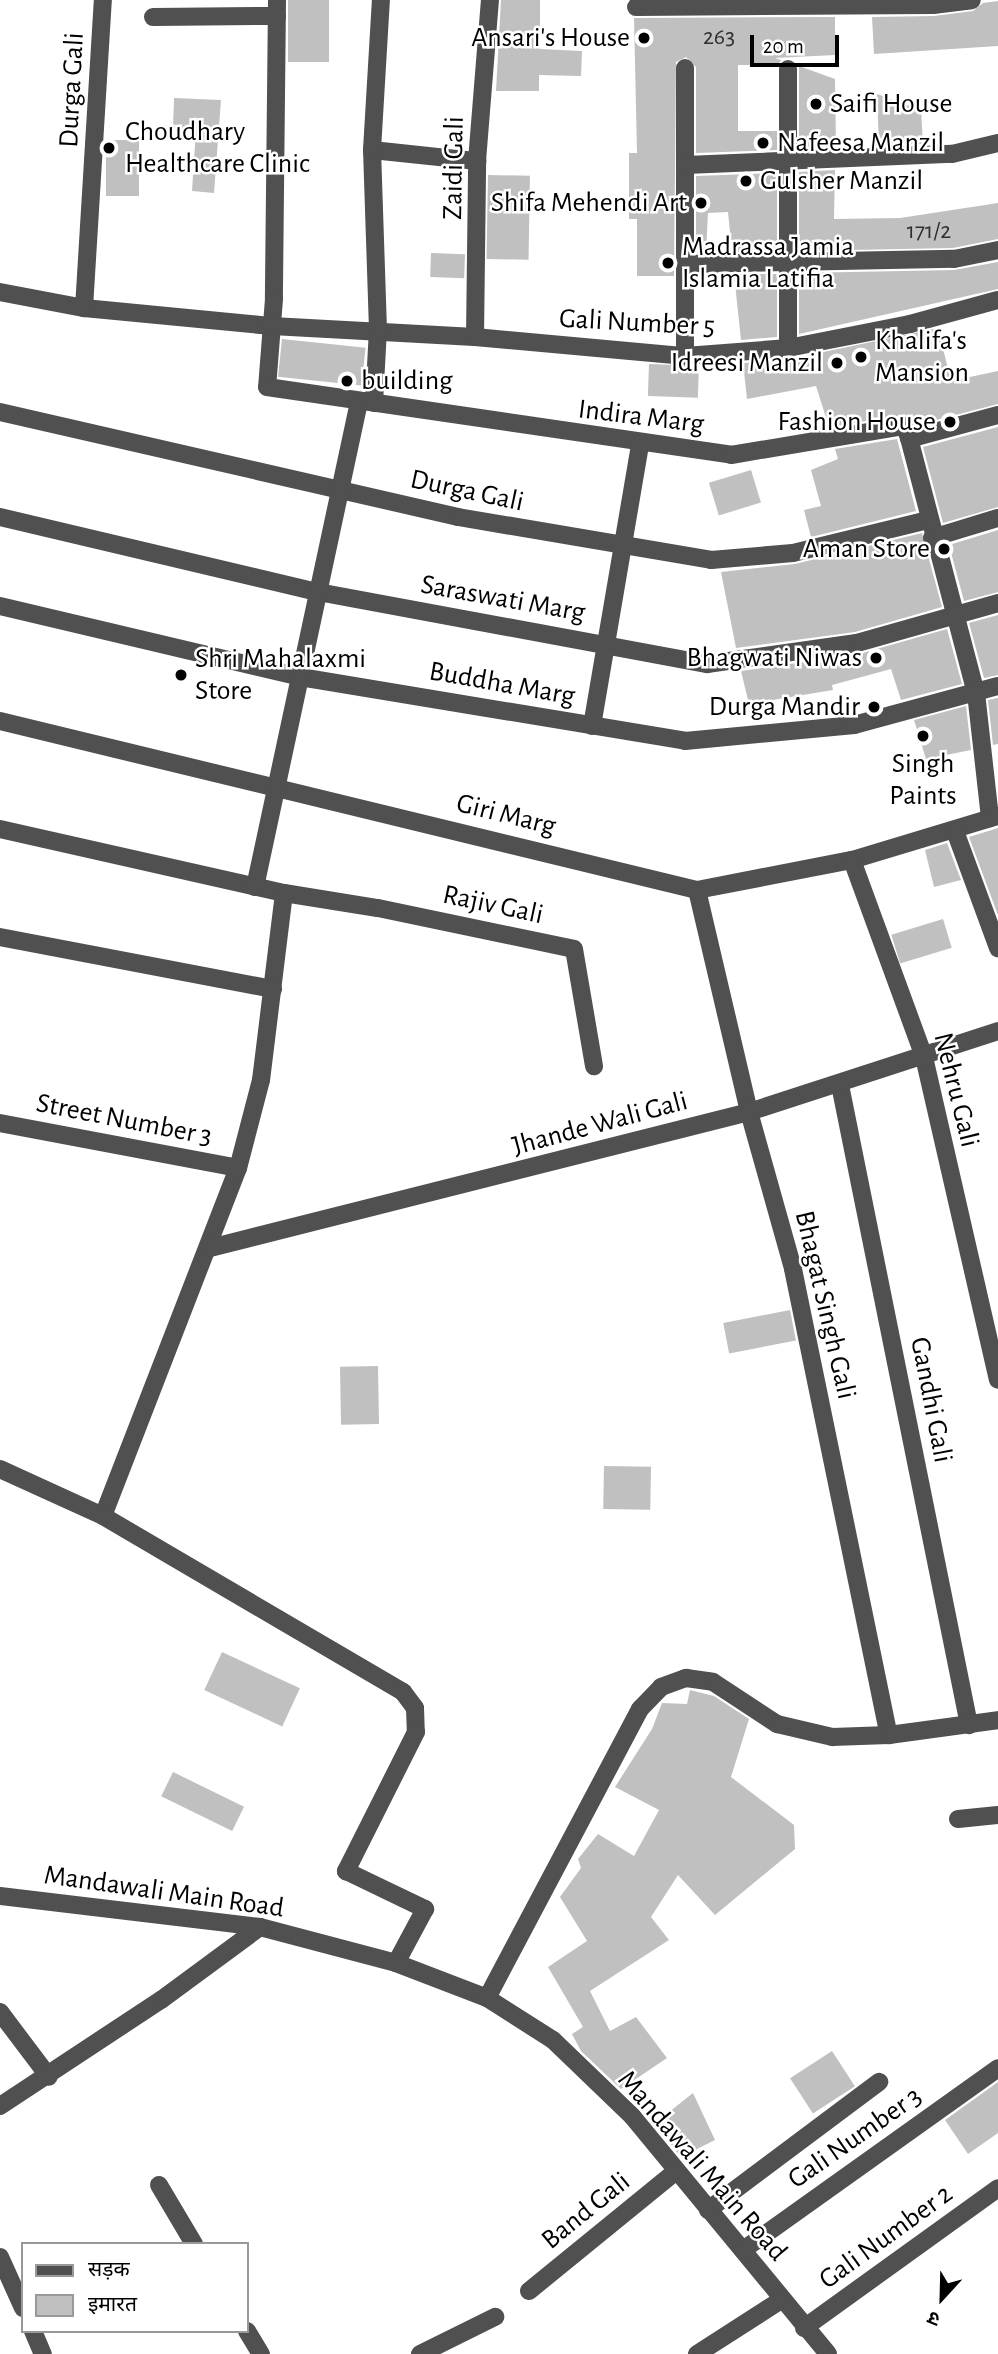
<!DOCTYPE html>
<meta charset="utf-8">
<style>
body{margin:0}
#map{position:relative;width:998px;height:2354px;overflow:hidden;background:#fff;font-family:"Alegreya Sans","Noto Sans Devanagari",sans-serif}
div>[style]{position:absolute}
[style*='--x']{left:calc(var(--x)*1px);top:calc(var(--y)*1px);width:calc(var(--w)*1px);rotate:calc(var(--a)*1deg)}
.building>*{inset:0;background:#c0c0c0;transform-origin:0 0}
.minor>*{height:18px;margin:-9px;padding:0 9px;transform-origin:9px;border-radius:9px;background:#505050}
.dots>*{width:19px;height:19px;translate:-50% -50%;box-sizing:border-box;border:4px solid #fff;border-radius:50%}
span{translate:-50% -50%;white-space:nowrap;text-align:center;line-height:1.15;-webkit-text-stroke:5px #fff;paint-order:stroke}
.number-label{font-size:24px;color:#303030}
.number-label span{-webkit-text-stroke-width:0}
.poi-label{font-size:28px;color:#000}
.right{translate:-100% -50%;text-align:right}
.left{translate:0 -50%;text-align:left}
.street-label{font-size:28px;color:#000}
.legend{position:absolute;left:21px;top:2242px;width:228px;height:91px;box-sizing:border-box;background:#fff;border:2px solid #999;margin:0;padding:9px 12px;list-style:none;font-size:21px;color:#000}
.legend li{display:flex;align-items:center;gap:14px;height:35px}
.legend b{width:35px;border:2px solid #999}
.north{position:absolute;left:907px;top:2263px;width:70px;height:70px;-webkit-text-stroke:5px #fff;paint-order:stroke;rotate:202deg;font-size:19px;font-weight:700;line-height:28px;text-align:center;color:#000}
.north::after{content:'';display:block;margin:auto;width:24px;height:32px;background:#000;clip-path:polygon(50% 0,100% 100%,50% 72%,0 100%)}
.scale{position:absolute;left:750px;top:35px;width:89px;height:32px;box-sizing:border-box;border:4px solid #000;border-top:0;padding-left:9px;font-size:21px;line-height:24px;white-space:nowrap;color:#000;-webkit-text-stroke:5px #fff;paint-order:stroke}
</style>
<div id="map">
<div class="building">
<i style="left:288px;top:0;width:41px;height:62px"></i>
<i style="clip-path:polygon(501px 0,540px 0,540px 49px,582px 51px,581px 76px,539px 75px,539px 91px,496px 91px)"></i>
<i style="clip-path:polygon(998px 1px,998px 46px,874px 54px,872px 17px,934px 16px,973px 11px,983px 3px)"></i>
<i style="clip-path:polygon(835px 17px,835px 55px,775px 58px,781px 60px,778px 65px,738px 65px,738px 131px,777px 131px,777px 150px,696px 153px,696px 67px,686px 57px,676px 62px,674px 276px,637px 276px,637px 219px,629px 219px,629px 153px,637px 153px,634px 18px)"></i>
<i style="clip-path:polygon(799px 66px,835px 79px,836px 147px,799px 149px)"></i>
<i style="clip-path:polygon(877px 94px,921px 110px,923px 144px,879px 146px)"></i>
<i style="clip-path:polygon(174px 98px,221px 100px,214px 193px,192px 191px,196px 129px,173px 128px)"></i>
<i style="left:106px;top:140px;width:33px;height:56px"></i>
<i style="clip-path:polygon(835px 170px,834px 219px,900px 218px,998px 203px,998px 239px,953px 248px,799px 251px,799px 172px)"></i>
<i style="clip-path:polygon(777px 173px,777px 251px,732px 252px,728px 212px,708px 213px,706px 252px,696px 252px,696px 176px)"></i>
<i style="left:488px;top:175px;width:42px;height:84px;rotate:1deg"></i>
<i style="left:431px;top:253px;width:34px;height:24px;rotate:2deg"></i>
<i style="clip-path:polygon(998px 262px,998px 289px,799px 334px,799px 273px,954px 270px)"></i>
<i style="clip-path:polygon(734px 274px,777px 274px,777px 337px,741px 340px)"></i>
<i style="clip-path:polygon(938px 328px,951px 381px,998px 371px,998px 404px,917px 425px,904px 415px,829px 427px,816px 386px,747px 399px,743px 363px,790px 359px)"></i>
<i style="left:282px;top:339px;width:84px;height:38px;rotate:6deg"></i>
<i style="left:649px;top:364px;width:50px;height:32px;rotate:2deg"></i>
<i style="clip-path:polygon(998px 427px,998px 507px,943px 523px,923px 447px)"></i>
<i style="clip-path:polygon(897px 439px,916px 511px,811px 537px,804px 510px,821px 506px,811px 470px,838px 459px,835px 449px)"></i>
<i style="left:751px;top:470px;width:34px;height:44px;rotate:73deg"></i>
<i style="clip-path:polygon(998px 530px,998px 592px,964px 601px,949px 545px)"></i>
<i style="clip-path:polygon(922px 533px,942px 607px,855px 632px,736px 648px,721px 572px,795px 564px)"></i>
<i style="clip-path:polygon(998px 615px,998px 675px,984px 678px,969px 623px)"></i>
<i style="clip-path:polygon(947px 629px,962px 684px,901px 700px,891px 669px,832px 685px,833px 690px,749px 704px,741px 671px,859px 654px)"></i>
<i style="clip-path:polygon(998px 698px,998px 744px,993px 745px,988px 700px)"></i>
<i style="clip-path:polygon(966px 706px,971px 750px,926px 759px,914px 720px)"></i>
<i style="clip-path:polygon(998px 828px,998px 915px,969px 837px)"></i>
<i style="clip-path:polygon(947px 843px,961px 880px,934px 887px,925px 850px)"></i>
<i style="left:943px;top:919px;width:30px;height:54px;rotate:73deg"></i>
<i style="left:790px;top:1310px;width:31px;height:68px;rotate:79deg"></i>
<i style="left:378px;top:1366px;width:58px;height:38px;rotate:89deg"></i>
<i style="left:604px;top:1466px;width:47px;height:43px;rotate:1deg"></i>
<i style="left:222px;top:1652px;width:86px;height:42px;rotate:25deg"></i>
<i style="clip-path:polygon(690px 1690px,714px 1696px,749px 1719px,731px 1777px,794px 1825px,795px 1849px,715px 1915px,678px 1875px,651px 1917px,669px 1940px,590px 1991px,610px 2031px,636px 2017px,667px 2058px,621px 2089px,581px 2051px,572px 2034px,583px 2027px,548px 1967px,587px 1941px,560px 1897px,581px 1868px,578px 1859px,598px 1834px,634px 1856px,659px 1810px,615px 1787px,652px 1729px,662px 1703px,687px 1704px)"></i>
<i style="left:173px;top:1772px;width:79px;height:27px;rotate:26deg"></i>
<i style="left:832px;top:2051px;width:42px;height:50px;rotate:57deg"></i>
<i style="clip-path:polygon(998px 2082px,998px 2133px,968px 2154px,945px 2120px)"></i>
<i style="clip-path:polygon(693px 2093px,715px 2140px,681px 2157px,654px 2124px)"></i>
</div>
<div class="minor">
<i style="--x:277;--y:0;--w:299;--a:90.6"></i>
<i style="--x:274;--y:299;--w:88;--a:94.5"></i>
<i style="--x:267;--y:387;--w:469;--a:8.3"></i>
<i style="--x:731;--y:455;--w:176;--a:-9.5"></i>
<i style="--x:905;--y:426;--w:13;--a:72"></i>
<i style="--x:909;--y:438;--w:7;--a:-8"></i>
<i style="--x:916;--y:437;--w:85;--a:-15"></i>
<i style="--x:636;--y:7;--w:297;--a:-0.4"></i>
<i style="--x:933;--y:5;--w:39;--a:-7"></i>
<i style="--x:153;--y:17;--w:124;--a:-0.5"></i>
<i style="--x:685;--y:68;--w:288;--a:90"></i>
<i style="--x:372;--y:150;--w:106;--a:6"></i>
<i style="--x:686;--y:165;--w:266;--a:-2.4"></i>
<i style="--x:952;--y:154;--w:47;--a:-13.4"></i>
<i style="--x:686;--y:264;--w:268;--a:-1.1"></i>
<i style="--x:954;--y:259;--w:45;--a:-11.6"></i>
<i style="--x:0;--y:292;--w:86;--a:10.8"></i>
<i style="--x:84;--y:308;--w:189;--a:5.5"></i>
<i style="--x:272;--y:326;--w:203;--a:3.1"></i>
<i style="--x:475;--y:337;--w:211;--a:5.2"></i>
<i style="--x:685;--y:356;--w:103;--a:-4.4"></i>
<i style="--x:788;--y:348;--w:124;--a:-11.1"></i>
<i style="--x:910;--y:324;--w:91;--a:-15.3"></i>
<i style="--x:84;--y:308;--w:309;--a:-86.5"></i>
<i style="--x:475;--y:337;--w:176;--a:-89.3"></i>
<i style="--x:477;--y:161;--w:162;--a:-85.4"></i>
<i style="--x:788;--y:348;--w:279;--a:-90"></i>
<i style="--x:374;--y:403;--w:73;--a:-86.9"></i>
<i style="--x:378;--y:330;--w:180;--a:-91.9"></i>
<i style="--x:372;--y:150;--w:150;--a:-86.6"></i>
<i style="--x:0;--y:412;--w:470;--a:12.9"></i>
<i style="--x:458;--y:517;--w:257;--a:9.6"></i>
<i style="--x:711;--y:560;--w:82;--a:-4.9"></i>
<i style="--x:793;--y:553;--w:139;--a:-13.7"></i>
<i style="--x:909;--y:438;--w:264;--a:75.3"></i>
<i style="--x:976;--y:693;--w:126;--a:83.6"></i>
<i style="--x:0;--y:517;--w:327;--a:13.3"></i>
<i style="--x:318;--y:592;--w:396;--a:10.5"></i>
<i style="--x:707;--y:664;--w:151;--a:-8"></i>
<i style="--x:857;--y:643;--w:147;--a:-15.8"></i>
<i style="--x:932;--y:538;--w:69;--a:-16.9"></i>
<i style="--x:0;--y:606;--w:308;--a:13.3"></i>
<i style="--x:300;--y:677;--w:390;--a:9.4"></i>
<i style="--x:685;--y:741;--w:170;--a:-5.4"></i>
<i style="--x:854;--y:725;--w:149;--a:-15.2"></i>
<i style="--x:0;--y:721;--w:717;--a:13.63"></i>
<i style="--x:697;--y:890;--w:158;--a:-11"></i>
<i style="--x:852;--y:860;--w:152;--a:-16.8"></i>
<i style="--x:592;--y:726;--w:286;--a:-80.3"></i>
<i style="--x:0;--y:829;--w:291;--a:12.7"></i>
<i style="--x:284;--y:893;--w:188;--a:97"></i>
<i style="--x:261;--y:1080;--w:91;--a:104.6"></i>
<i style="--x:238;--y:1168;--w:373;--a:111.2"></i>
<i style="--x:955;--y:831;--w:125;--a:69.8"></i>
<i style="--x:852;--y:860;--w:210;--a:69.9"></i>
<i style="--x:924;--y:1057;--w:331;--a:77.1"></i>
<i style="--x:255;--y:887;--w:497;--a:-77.9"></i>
<i style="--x:697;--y:890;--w:228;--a:76.8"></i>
<i style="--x:749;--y:1112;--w:163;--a:74.3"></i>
<i style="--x:793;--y:1269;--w:476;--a:78.4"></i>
<i style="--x:284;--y:893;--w:95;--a:9.1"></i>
<i style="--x:378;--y:908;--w:200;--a:11.8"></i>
<i style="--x:574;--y:949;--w:119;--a:80.3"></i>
<i style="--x:0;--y:937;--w:278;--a:10.8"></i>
<i style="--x:840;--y:1085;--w:653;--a:78.6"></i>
<i style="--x:0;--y:1123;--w:242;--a:10.7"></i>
<i style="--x:210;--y:1248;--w:556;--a:-14.16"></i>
<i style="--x:749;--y:1112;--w:262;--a:-18"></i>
<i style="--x:0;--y:1469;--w:113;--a:24.5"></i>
<i style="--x:103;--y:1516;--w:348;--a:30.4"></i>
<i style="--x:403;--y:1692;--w:20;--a:53"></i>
<i style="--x:415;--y:1708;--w:24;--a:88"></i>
<i style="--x:416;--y:1732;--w:156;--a:116.7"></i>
<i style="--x:346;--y:1871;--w:88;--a:25.7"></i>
<i style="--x:425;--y:1909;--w:61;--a:118.2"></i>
<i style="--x:958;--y:1819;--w:40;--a:-5.7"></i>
<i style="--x:0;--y:1896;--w:262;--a:6.8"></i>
<i style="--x:260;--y:1927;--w:141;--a:14.8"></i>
<i style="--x:396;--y:1963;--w:97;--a:21"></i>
<i style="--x:487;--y:1998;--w:78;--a:32.5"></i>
<i style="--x:553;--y:2040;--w:110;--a:43.9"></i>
<i style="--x:632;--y:2116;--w:308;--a:50.5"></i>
<i style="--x:487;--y:1998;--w:327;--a:-62.1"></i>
<i style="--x:640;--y:1709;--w:30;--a:-46"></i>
<i style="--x:661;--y:1687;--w:27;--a:-20"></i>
<i style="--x:686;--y:1678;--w:27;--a:8"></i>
<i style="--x:713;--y:1682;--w:77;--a:33.3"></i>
<i style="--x:777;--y:1724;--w:57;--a:13.3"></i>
<i style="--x:832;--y:1737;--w:57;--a:-2"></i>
<i style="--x:889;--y:1735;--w:110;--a:-7.8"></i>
<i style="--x:0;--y:2012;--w:81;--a:53"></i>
<i style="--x:0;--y:2106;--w:193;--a:-33.4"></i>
<i style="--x:161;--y:2000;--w:123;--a:-36.4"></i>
<i style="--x:159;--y:2185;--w:69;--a:59.3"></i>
<i style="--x:708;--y:2210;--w:214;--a:-36.8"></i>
<i style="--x:743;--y:2250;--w:313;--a:-35.5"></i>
<i style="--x:0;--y:2257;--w:56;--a:65.7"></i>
<i style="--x:529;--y:2291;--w:190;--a:-39.2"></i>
<i style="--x:804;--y:2328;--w:239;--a:-35.8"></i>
<i style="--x:33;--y:2331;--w:25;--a:67"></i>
<i style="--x:247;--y:2331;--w:27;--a:59"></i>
<i style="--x:420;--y:2354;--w:84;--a:-26.3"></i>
<i style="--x:697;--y:2354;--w:100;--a:-32.7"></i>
</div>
<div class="dots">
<i style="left:644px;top:38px;background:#000"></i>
<i style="left:816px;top:104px;background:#000"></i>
<i style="left:763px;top:143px;background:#000"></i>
<i style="left:109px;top:148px;background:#000"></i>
<i style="left:746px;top:181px;background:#000"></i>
<i style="left:701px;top:203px;background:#000"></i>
<i style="left:668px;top:263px;background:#000"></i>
<i style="left:861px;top:357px;background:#000"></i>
<i style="left:837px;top:363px;background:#000"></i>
<i style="left:347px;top:381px;background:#000"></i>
<i style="left:950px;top:422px;background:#000"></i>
<i style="left:944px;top:549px;background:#000"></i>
<i style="left:876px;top:658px;background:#000"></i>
<i style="left:181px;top:675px;background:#000"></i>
<i style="left:874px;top:707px;background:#000"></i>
<i style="left:923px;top:736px;background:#000"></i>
</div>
<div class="number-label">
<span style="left:719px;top:38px">263</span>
<span style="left:929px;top:232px">171/2</span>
</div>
<div class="poi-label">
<span class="right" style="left:630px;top:38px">Ansari's House</span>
<span class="left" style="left:830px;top:104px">Saifi House</span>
<span class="left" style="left:125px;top:148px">Choudhary<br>Healthcare Clinic</span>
<span class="left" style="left:777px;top:143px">Nafeesa Manzil</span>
<span class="left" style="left:760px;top:181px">Gulsher Manzil</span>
<span class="right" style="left:687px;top:203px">Shifa Mehendi Art</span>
<span class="left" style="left:682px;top:263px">Madrassa Jamia<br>Islamia Latifia</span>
<span class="left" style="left:875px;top:357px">Khalifa's<br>Mansion</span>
<span class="right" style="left:823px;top:363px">Idreesi Manzil</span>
<span class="left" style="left:361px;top:381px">building</span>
<span class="right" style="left:936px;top:422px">Fashion House</span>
<span class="right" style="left:930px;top:549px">Aman Store</span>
<span class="right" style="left:862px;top:658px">Bhagwati Niwas</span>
<span class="left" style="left:195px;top:675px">Shri Mahalaxmi<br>Store</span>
<span class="right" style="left:860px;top:707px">Durga Mandir</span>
<span style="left:923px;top:780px">Singh<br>Paints</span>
</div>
<div class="street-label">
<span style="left:72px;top:90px;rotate:-87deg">Durga Gali</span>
<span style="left:454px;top:168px;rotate:-89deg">Zaidi Gali</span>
<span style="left:637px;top:323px;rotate:3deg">Gali Number 5</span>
<span style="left:641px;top:417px;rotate:7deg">Indira Marg</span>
<span style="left:467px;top:491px;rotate:12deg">Durga Gali</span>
<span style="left:503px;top:599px;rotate:10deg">Saraswati Marg</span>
<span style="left:502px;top:684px;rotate:10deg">Buddha Marg</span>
<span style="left:506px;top:815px;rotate:14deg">Giri Marg</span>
<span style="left:493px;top:905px;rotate:12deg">Rajiv Gali</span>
<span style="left:956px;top:1090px;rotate:76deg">Nehru Gali</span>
<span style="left:124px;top:1120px;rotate:11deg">Street Number 3</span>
<span style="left:600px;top:1124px;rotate:-15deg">Jhande Wali Gali</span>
<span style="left:825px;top:1305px;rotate:77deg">Bhagat Singh Gali</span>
<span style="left:931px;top:1400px;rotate:79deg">Gandhi Gali</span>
<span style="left:164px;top:1892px;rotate:8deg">Mandawali Main Road</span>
<span style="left:855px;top:2138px;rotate:-35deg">Gali Number 3</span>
<span style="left:702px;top:2166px;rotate:49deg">Mandawali Main Road</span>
<span style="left:586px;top:2211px;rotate:-39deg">Band Gali</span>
<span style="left:886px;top:2237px;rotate:-36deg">Gali Number 2</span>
</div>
<ul class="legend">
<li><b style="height:9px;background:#505050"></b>सड़क</li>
<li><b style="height:19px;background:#c0c0c0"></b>इमारत</li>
</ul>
<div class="north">उ</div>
<div class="scale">20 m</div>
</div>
